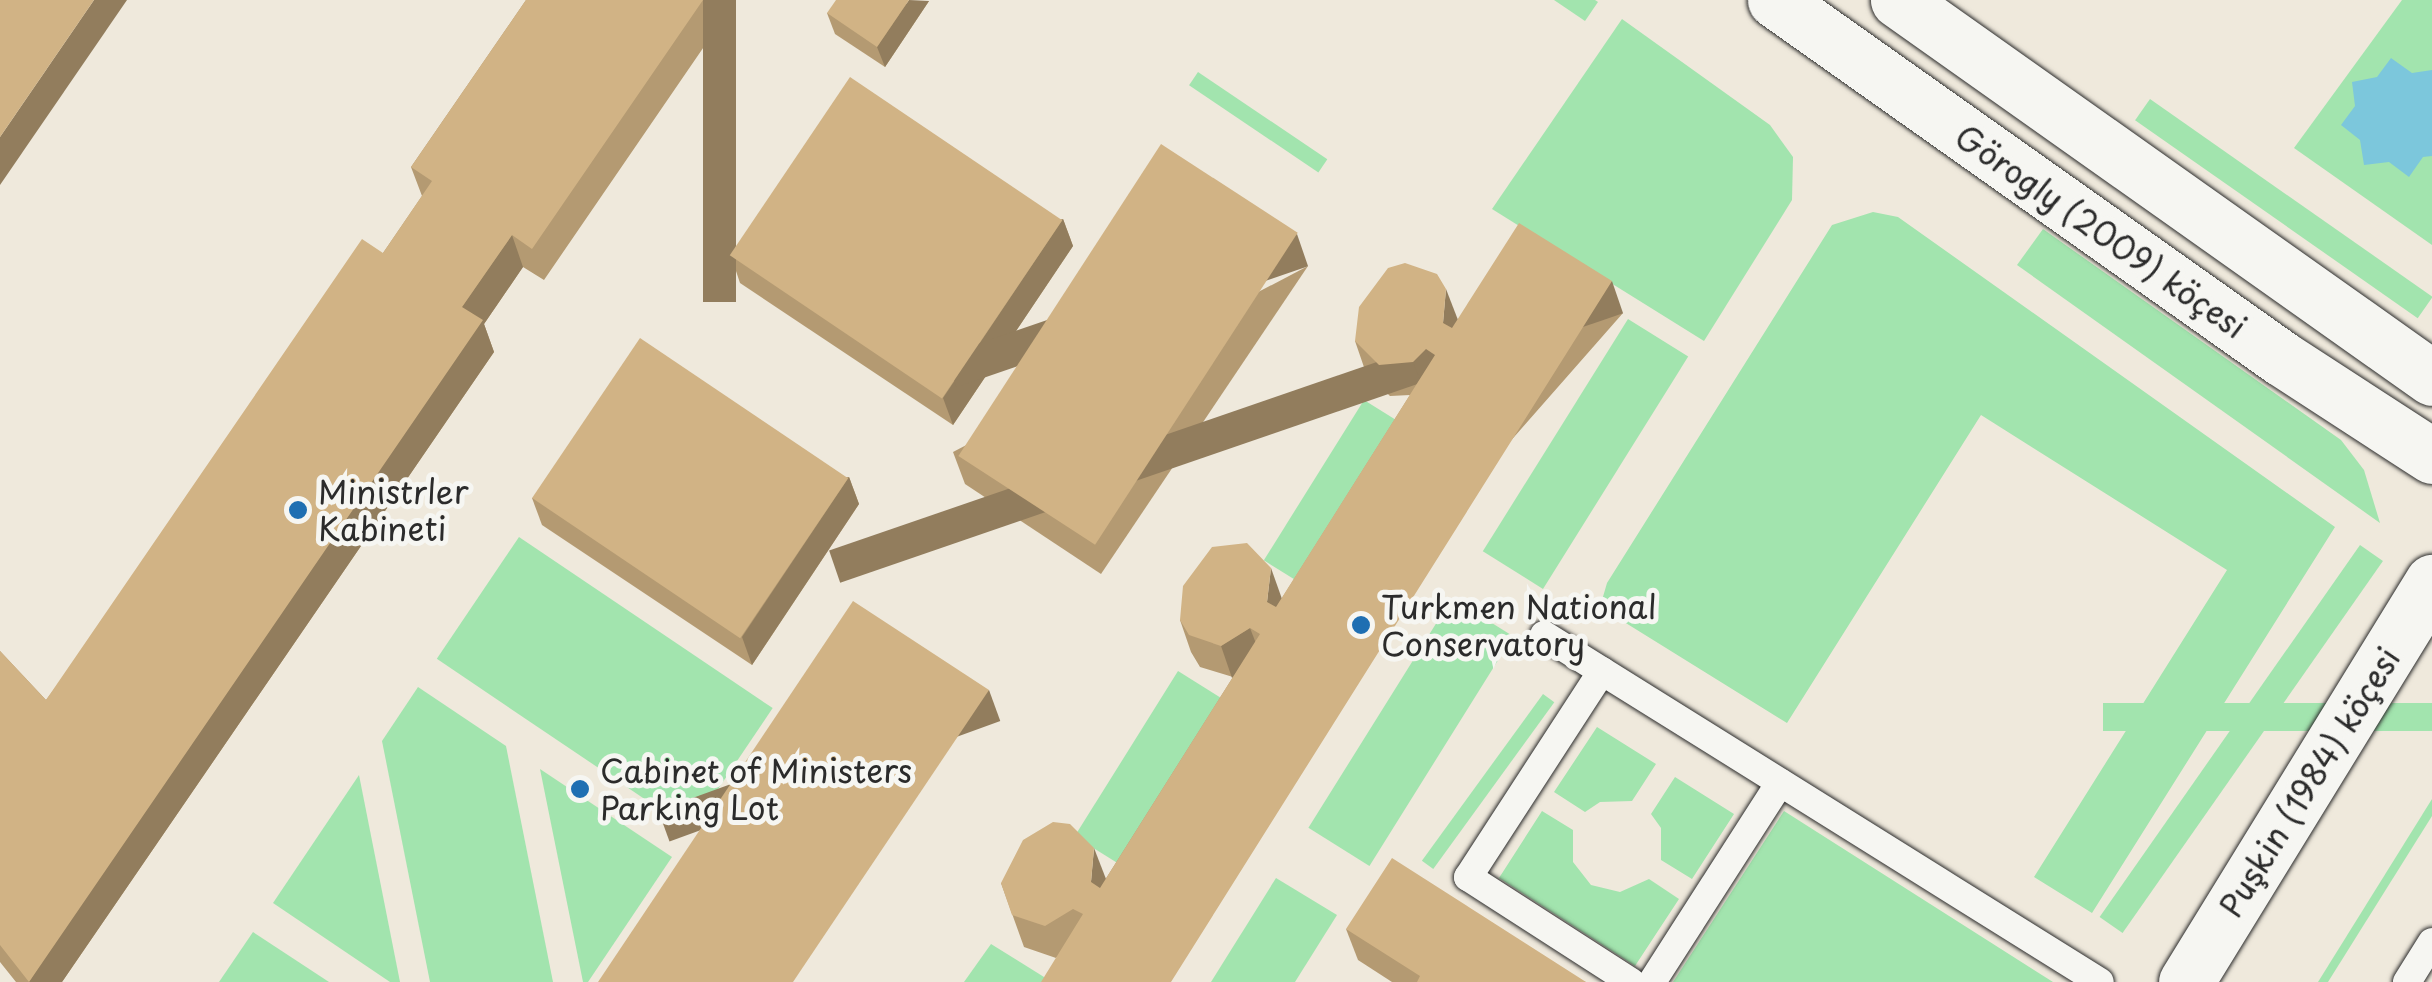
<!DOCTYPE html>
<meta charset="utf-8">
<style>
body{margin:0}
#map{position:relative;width:2432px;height:982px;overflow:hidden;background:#efe9dc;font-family:"Playpen Sans",sans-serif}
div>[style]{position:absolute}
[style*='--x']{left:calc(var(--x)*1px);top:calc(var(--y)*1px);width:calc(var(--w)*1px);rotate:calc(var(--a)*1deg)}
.green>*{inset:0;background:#a2e4ae;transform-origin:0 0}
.water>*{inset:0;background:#7cc7dc}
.roads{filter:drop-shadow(0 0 2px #2b2b2b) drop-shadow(0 0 2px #2b2b2b)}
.service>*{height:28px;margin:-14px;padding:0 14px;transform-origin:14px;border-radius:14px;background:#f6f6f2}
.minor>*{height:55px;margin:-27.5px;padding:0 27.5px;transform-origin:27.5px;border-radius:27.5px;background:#f6f6f2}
.tertiary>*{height:55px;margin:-27.5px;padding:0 27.5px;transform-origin:27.5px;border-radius:27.5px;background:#f6f6f2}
.wall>*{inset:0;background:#b49a72}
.shaded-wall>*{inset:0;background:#927d5d;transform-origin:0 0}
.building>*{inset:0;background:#d1b385;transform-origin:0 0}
.dots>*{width:28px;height:28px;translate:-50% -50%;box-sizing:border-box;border:5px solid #f6f6f2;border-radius:50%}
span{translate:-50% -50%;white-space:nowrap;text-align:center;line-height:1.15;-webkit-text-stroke:10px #f6f6f2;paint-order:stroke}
.street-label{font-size:32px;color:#2b2b2b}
.poi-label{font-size:32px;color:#2b2b2b}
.left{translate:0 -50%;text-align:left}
</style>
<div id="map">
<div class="green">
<i style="clip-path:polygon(1554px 0,1595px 0,1598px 2px,1585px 21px)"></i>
<i style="clip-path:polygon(2402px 0,2432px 0,2432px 245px,2294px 148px)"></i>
<i style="clip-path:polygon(1622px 19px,1770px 125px,1793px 157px,1792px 200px,1704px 341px,1492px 209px)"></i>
<i style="left:1198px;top:72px;width:156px;height:16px;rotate:34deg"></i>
<i style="left:2150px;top:99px;width:345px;height:26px;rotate:35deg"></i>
<i style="clip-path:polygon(1873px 212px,1898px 217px,2335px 527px,2092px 913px,2034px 877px,2227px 570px,1981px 415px,1787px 723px,1600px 607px,1607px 583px,1832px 225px)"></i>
<i style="clip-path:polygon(2043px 229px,2341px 440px,2364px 470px,2380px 523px,2017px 265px)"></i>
<i style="left:1628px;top:319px;width:71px;height:274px;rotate:32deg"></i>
<i style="left:1364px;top:400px;width:52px;height:189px;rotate:32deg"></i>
<i style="left:519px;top:537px;width:306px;height:147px;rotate:34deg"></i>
<i style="left:2360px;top:545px;width:28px;height:454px;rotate:35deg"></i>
<i style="left:1452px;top:598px;width:72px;height:271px;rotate:32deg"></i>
<i style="left:1178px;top:671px;width:64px;height:195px;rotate:32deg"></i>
<i style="clip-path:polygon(418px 687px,506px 746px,553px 982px,430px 982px,382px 741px)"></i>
<i style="left:1543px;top:694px;width:14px;height:206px;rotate:36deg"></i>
<i style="left:2432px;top:703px;width:28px;height:329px;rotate:90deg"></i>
<i style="clip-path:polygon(1597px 727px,1656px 764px,1632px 801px,1600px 802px,1585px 812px,1554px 792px)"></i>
<i style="clip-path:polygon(540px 769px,672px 857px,588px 982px,583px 982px)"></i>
<i style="clip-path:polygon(359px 775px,400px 982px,390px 982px,273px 903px)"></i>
<i style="clip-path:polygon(1675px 777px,1734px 814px,1692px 879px,1661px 860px,1661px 828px,1651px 814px)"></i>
<i style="clip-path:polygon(2432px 799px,2432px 816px,2328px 982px,2318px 982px)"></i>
<i style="clip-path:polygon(1542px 811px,1573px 830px,1573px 862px,1591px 885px,1620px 892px,1649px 879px,1679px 899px,1635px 966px,1499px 878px)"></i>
<i style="clip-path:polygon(1784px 811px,2053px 982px,1673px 982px)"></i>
<i style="clip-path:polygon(1276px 878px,1337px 915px,1295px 982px,1211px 982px)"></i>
<i style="clip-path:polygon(253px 932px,329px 982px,219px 982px)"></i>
<i style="clip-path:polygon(991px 944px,1052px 982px,964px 982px)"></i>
</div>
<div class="water">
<i style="clip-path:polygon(2391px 58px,2412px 73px,2432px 70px,2432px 156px,2423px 157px,2409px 177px,2389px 162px,2364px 165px,2360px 140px,2341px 125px,2355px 106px,2352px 82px,2377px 77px)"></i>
</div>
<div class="roads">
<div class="service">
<i style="--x:1544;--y:635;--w:655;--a:31.97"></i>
<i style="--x:1602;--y:671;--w:246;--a:123"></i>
<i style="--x:1468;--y:877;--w:194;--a:32.8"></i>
<i style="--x:1652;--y:982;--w:237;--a:-57.3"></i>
<i style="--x:2407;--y:982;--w:47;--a:-58"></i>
</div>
<div class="minor">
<i style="--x:2186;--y:982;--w:470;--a:-58.4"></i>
</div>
<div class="tertiary">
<i style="--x:1775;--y:0;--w:620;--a:35.28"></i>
<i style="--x:2281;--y:358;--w:180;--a:33"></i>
<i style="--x:1898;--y:0;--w:654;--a:35.29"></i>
</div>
</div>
<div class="wall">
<i style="clip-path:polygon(526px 0,736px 0,544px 280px,523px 267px,484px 324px,494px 352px,62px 982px,16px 982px,0 962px,0 651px,46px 700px,383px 253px,422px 196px,411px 167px)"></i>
<i style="clip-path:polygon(929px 1px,885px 67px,835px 34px,827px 13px)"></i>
<i style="clip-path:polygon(1063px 219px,1073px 246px,953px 425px,740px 283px,731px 256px)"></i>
<i style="clip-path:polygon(1308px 266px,1101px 574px,965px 484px,953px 452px)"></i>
<i style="clip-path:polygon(1623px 313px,1056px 958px,1024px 947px,1001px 883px,1105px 880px,1233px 677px,1200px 667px,1191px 652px,1180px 620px,1282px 598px,1410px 395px,1390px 396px,1366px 373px,1355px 341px,1458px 320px)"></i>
<i style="clip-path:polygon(849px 477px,859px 504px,752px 665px,542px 525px,532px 498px)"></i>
<i style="clip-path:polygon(1346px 929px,1586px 982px,1392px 982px,1358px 960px)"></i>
</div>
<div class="shaded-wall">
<i style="clip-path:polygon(94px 0,127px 0,0 185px,0 137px)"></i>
<i style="left:703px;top:0;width:33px;height:302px"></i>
<i style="clip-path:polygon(909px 0,929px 1px,885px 67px,877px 47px)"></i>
<i style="clip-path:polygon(1063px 219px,1073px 246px,953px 425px,943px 398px)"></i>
<i style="left:1297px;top:234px;width:34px;height:372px;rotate:71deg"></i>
<i style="clip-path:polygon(512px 235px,523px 267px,484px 324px,494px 352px,62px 982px,29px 982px,462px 307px)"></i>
<i style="left:1612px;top:281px;width:34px;height:828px;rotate:71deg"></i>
<i style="clip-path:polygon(1446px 289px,1458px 320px,1454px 354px,1443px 323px)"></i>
<i style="clip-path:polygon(1426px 349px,1437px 380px,1425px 393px,1413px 362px)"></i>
<i style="clip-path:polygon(849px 477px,859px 504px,752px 665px,742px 637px)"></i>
<i style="clip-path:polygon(1271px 568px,1282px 599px,1278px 633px,1267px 602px)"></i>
<i style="clip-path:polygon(1250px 628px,1262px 659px,1232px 678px,1221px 646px)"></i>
<i style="left:989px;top:690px;width:33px;height:352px;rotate:70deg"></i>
<i style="clip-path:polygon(1094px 848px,1106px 879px,1102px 913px,1091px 882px)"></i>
</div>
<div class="building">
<i style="clip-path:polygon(0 0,94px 0,0 137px)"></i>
<i style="clip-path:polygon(526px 0,703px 0,532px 249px,512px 235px,462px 307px,483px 320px,29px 982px,0 945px,0 651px,46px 700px,362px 239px,383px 253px,432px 181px,411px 167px)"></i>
<i style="clip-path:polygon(836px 0,909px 0,877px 47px,827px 13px)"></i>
<i style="left:850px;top:77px;width:256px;height:215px;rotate:34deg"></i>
<i style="left:1161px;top:144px;width:163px;height:372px;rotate:33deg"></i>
<i style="clip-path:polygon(1519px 223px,1612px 281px,1171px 982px,1041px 982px,1083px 914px,1073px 909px,1045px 926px,1012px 915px,1001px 883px,1023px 840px,1053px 822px,1070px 824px,1094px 848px,1091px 882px,1100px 888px,1260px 634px,1250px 628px,1221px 646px,1189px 635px,1180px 620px,1183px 586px,1212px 547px,1247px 543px,1271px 568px,1267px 602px,1276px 607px,1435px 355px,1426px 349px,1413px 362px,1379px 365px,1355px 341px,1359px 307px,1388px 268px,1405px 263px,1437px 274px,1446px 289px,1443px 323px,1452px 328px)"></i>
<i style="left:640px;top:338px;width:251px;height:193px;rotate:34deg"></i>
<i style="clip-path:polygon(853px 601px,989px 690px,793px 982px,598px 982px)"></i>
<i style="clip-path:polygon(1392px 858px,1586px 982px,1417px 982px,1420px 976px,1346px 929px)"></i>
</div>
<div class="dots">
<i style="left:298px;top:510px;background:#1f6fb2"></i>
<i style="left:1361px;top:625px;background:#1f6fb2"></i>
<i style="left:580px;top:789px;background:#1f6fb2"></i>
</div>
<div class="street-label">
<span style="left:2101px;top:231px;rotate:35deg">Görogly (2009) köçesi</span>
<span style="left:2309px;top:782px;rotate:-58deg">Puşkin (1984) köçesi</span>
</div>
<div class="poi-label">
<span class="left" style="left:318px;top:510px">Ministrler<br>Kabineti</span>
<span class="left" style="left:1381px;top:625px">Turkmen National<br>Conservatory</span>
<span class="left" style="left:600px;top:789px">Cabinet of Ministers<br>Parking Lot</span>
</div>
</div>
